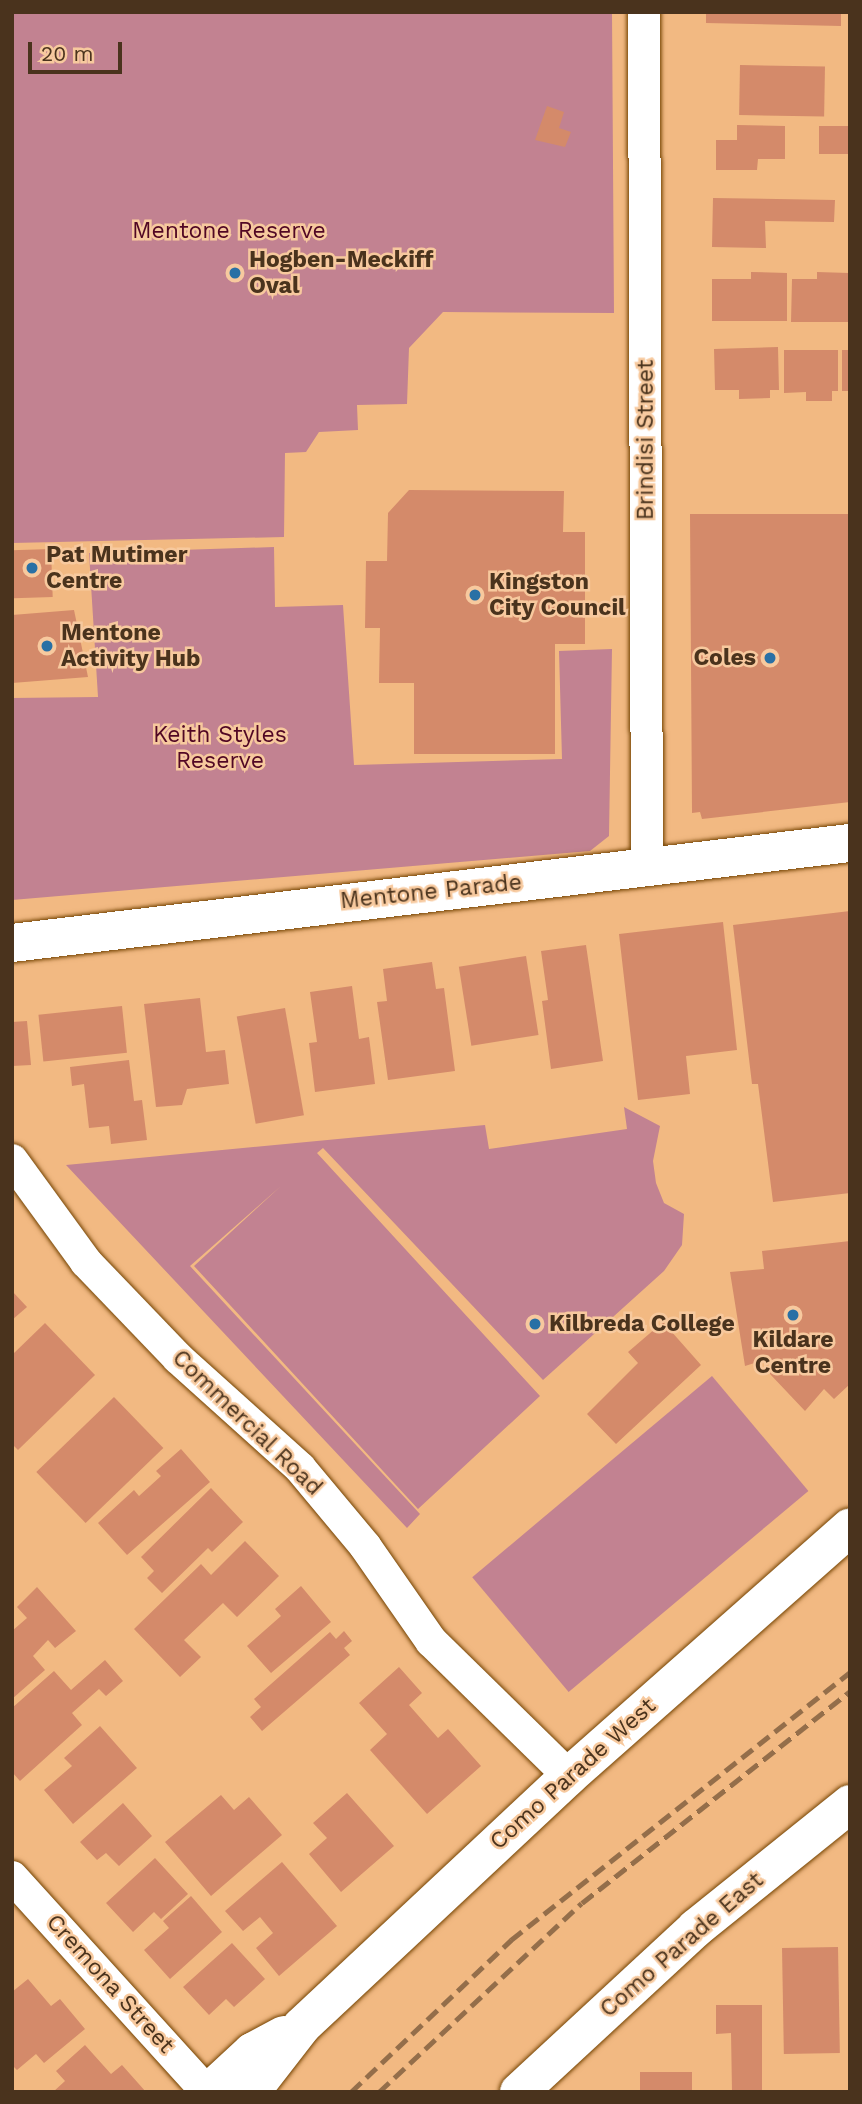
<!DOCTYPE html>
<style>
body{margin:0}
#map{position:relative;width:862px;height:2104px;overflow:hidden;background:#f2b982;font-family:"Work Sans",sans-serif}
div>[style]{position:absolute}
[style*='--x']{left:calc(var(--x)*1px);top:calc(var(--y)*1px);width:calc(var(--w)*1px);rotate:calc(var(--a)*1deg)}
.green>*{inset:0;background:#c28291;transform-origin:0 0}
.building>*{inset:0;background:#d48a6a;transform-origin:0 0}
.roads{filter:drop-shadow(0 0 2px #744301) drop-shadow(0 0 2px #744301)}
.minor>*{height:32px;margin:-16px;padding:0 16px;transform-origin:16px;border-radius:16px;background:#fff}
.tertiary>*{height:38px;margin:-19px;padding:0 19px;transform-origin:19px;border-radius:19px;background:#fff}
.rail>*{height:5px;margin-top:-2.5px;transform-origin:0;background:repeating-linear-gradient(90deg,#946e4a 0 14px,transparent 0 21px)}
.dots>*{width:19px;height:19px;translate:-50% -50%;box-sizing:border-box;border:4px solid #f7c99e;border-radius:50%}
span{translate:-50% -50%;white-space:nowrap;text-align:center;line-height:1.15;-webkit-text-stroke:5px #f7c99e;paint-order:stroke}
.park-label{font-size:23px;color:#510724}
.poi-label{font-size:23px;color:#4a331d;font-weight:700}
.left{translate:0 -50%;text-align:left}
.right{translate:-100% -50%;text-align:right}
.street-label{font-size:23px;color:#4a331d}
.frame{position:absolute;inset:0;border:14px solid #4a331d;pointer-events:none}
.scale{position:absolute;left:28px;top:42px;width:94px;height:32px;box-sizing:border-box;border:4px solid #4a331d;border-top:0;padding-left:9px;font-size:21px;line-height:24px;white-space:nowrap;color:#4a331d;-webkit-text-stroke:5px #f7c99e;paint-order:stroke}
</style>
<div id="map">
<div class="green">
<i style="clip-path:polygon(12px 12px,612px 12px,614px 313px,443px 312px,409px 348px,407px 404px,357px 405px,358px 430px,319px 432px,306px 452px,285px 453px,284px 537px,12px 543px)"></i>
<i style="clip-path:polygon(274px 547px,275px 607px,343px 605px,354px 765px,562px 759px,559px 651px,612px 649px,609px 836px,590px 851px,12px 900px,12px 698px,98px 697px,89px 553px)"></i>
<i style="clip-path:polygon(624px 1107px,660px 1126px,653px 1161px,656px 1183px,664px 1203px,684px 1214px,682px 1245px,664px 1271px,543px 1380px,323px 1148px,317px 1153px,540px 1396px,418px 1509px,194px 1266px,281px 1186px,190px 1266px,420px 1514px,407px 1528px,66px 1165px,485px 1125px,489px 1149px,627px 1129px)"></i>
<i style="left:712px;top:1376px;width:150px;height:313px;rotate:50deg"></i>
</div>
<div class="building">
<i style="clip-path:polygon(706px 12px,841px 12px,841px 26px,706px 23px)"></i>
<i style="left:740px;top:65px;width:85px;height:50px;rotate:1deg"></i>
<i style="clip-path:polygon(547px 106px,564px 112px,559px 128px,571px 132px,565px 147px,535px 140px)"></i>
<i style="clip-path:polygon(737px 125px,785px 126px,785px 159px,758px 159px,757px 170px,716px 170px,716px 140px,737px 140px)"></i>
<i style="left:819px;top:126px;width:31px;height:28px"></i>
<i style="clip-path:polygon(713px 198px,835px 200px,834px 222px,765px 221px,766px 248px,712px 247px)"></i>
<i style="clip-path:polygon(751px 272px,787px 273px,787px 321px,712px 321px,712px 279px,751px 279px)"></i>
<i style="clip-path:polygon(817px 272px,849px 273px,849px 322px,791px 322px,792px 279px,817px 279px)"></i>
<i style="clip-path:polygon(778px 347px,779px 390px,770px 390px,770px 398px,739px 399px,739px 390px,715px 390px,714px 349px)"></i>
<i style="clip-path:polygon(784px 350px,838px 350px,838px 391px,832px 391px,832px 401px,806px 401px,806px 392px,784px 393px)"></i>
<i style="left:842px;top:350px;width:8px;height:41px"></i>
<i style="clip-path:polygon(409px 490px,564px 491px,563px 532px,585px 532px,585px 644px,555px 644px,555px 754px,414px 754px,414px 683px,379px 683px,380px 628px,365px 628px,366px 561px,387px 561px,388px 513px)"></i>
<i style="clip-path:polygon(690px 514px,850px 514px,850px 802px,702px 819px,700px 812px,692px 813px)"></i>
<i style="left:51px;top:549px;width:48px;height:39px;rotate:88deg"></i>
<i style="clip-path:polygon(74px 610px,88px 677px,12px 683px,12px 615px)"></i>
<i style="clip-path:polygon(850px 911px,850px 1193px,773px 1202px,758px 1084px,752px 1084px,733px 925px)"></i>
<i style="clip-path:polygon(723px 922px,737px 1050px,686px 1056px,690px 1094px,638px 1100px,619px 934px)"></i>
<i style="clip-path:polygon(586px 945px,603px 1061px,551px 1069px,542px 1001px,548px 1000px,541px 951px)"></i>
<i style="left:526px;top:956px;width:80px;height:68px;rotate:81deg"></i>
<i style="clip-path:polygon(432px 962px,436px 989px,444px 988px,455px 1071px,388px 1080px,377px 1002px,387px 1001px,383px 969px)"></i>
<i style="clip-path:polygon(352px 986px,359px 1039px,369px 1037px,375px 1084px,315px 1092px,309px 1043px,317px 1042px,310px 992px)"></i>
<i style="clip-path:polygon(200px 998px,206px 1052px,225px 1050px,229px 1084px,187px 1089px,182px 1105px,156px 1107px,144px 1004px)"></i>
<i style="left:122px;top:1006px;width:47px;height:84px;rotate:84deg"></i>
<i style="left:285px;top:1008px;width:109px;height:49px;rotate:80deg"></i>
<i style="clip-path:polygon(27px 1021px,31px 1065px,12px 1066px,12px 1022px)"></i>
<i style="clip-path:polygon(129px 1060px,134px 1101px,142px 1100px,147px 1140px,111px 1144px,109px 1126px,89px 1128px,84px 1084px,72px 1086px,70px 1067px)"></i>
<i style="clip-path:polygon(850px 1241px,850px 1384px,834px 1399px,824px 1389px,805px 1411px,770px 1374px,770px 1358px,745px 1366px,730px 1272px,764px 1269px,762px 1251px)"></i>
<i style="clip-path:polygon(12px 1291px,27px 1307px,12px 1320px)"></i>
<i style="clip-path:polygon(663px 1322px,701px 1365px,616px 1444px,587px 1414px,638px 1363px,628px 1352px)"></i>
<i style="clip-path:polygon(45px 1323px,95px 1375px,18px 1450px,12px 1444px,12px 1355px)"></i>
<i style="left:114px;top:1397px;width:71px;height:108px;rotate:46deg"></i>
<i style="clip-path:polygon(181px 1449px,210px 1482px,127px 1555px,98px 1523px,134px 1490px,139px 1496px,161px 1476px,156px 1471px)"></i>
<i style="clip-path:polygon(211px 1488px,243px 1522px,212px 1552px,208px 1548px,162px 1593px,147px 1578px,154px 1571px,141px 1557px)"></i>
<i style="clip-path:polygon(245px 1541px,279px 1576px,237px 1617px,223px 1603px,184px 1640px,201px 1657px,180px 1677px,134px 1629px,201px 1564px,211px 1575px)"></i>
<i style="clip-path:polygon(301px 1586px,331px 1622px,271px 1673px,247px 1646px,281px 1616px,275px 1609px)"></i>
<i style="clip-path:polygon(37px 1587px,76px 1631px,55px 1648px,48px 1640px,33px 1656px,45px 1670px,12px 1699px,12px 1631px,27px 1618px,17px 1607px)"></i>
<i style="clip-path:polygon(344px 1631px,352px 1641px,344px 1648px,350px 1655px,262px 1731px,250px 1717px,261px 1707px,254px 1699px,330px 1632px,336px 1639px)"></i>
<i style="clip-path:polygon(105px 1660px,123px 1681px,106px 1696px,99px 1689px,72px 1713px,82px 1725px,20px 1781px,12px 1772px,12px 1708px,54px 1671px,71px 1690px)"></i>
<i style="clip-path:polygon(399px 1667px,422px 1693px,409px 1705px,438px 1738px,448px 1729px,481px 1766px,427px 1814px,370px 1750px,387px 1734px,359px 1703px)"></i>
<i style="clip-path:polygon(100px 1726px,137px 1768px,73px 1824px,44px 1790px,72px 1766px,64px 1758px)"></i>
<i style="clip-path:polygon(347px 1793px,394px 1846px,341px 1892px,309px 1854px,327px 1838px,313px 1823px)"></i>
<i style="clip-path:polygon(221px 1795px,234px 1810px,249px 1797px,282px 1835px,211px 1896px,165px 1842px)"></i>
<i style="clip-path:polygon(123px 1803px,152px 1836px,119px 1866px,106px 1853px,97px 1860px,80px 1842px)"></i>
<i style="clip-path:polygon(155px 1858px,188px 1894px,161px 1919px,154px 1912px,133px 1932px,106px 1903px)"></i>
<i style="clip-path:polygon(282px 1862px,337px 1926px,279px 1976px,256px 1948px,273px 1933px,260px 1917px,243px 1931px,225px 1911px)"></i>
<i style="clip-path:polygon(191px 1896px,222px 1932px,170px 1979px,144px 1950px,169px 1928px,163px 1921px)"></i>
<i style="clip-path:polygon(232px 1943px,265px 1979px,234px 2007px,226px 1999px,209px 2015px,183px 1987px)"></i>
<i style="left:838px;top:1947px;width:106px;height:56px;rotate:89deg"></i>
<i style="clip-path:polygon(28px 1979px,51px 2006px,60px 1999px,85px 2029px,44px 2063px,36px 2054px,17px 2070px,12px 2065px,12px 1992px)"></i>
<i style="clip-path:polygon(716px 2005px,762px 2005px,762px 2092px,732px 2092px,731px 2033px,716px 2034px)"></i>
<i style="clip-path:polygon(85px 2045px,111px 2074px,122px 2065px,146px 2092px,53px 2092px,65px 2081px,56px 2071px)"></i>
<i style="left:640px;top:2072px;width:52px;height:20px"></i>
</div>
<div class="roads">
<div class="minor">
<i style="--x:644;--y:12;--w:855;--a:89.8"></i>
<i style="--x:12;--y:1160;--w:126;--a:54"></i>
<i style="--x:86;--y:1262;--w:133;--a:46.2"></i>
<i style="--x:178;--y:1358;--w:164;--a:42"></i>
<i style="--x:300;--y:1468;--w:102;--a:50.2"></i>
<i style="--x:365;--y:1546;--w:116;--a:55.2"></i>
<i style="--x:431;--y:1641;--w:193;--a:44.4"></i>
<i style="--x:12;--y:1877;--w:290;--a:47.8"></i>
</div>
<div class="tertiary">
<i style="--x:12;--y:943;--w:844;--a:-6.81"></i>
<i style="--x:209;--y:2092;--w:59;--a:-42.9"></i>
<i style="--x:252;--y:2052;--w:36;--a:-28"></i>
<i style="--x:251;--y:2092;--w:83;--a:-52.3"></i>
<i style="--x:302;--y:2026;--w:366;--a:-43.1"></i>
<i style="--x:569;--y:1776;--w:375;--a:-41.5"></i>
<i style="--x:519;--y:2092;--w:241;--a:-42.8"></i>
<i style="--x:696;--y:1928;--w:198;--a:-38.8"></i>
</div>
</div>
<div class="rail">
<i style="--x:351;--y:2092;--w:221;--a:-43.5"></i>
<i style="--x:511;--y:1940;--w:432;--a:-38.3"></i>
<i style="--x:379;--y:2092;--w:277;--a:-43"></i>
<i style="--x:582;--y:1903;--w:342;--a:-38.3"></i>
</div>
<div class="dots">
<i style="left:235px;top:273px;background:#2970a5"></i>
<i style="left:32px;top:568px;background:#2970a5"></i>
<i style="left:475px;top:595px;background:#2970a5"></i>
<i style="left:47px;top:646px;background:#2970a5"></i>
<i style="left:770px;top:658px;background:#2970a5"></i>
<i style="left:793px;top:1315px;background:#2970a5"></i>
<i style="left:535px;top:1324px;background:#2970a5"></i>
</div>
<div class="park-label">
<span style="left:229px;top:231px">Mentone Reserve</span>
<span style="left:220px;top:748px">Keith Styles<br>Reserve</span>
</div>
<div class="poi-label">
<span class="left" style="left:249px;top:273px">Hogben-Meckiff<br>Oval</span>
<span class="left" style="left:46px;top:568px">Pat Mutimer<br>Centre</span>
<span class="left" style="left:489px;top:595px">Kingston<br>City Council</span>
<span class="left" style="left:61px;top:646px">Mentone<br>Activity Hub</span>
<span class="right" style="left:756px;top:658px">Coles</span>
<span class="left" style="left:549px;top:1324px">Kilbreda College</span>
<span style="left:793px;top:1353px">Kildare<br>Centre</span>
</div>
<div class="street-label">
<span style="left:646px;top:440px;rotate:-90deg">Brindisi Street</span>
<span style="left:431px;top:892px;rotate:-6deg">Mentone Parade</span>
<span style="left:247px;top:1423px;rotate:44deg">Commercial Road</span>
<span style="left:573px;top:1774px;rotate:-42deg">Como Parade West</span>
<span style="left:682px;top:1945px;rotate:-41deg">Como Parade East</span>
<span style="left:110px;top:1984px;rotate:48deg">Cremona Street</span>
</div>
<div class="frame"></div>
<div class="scale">20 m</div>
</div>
